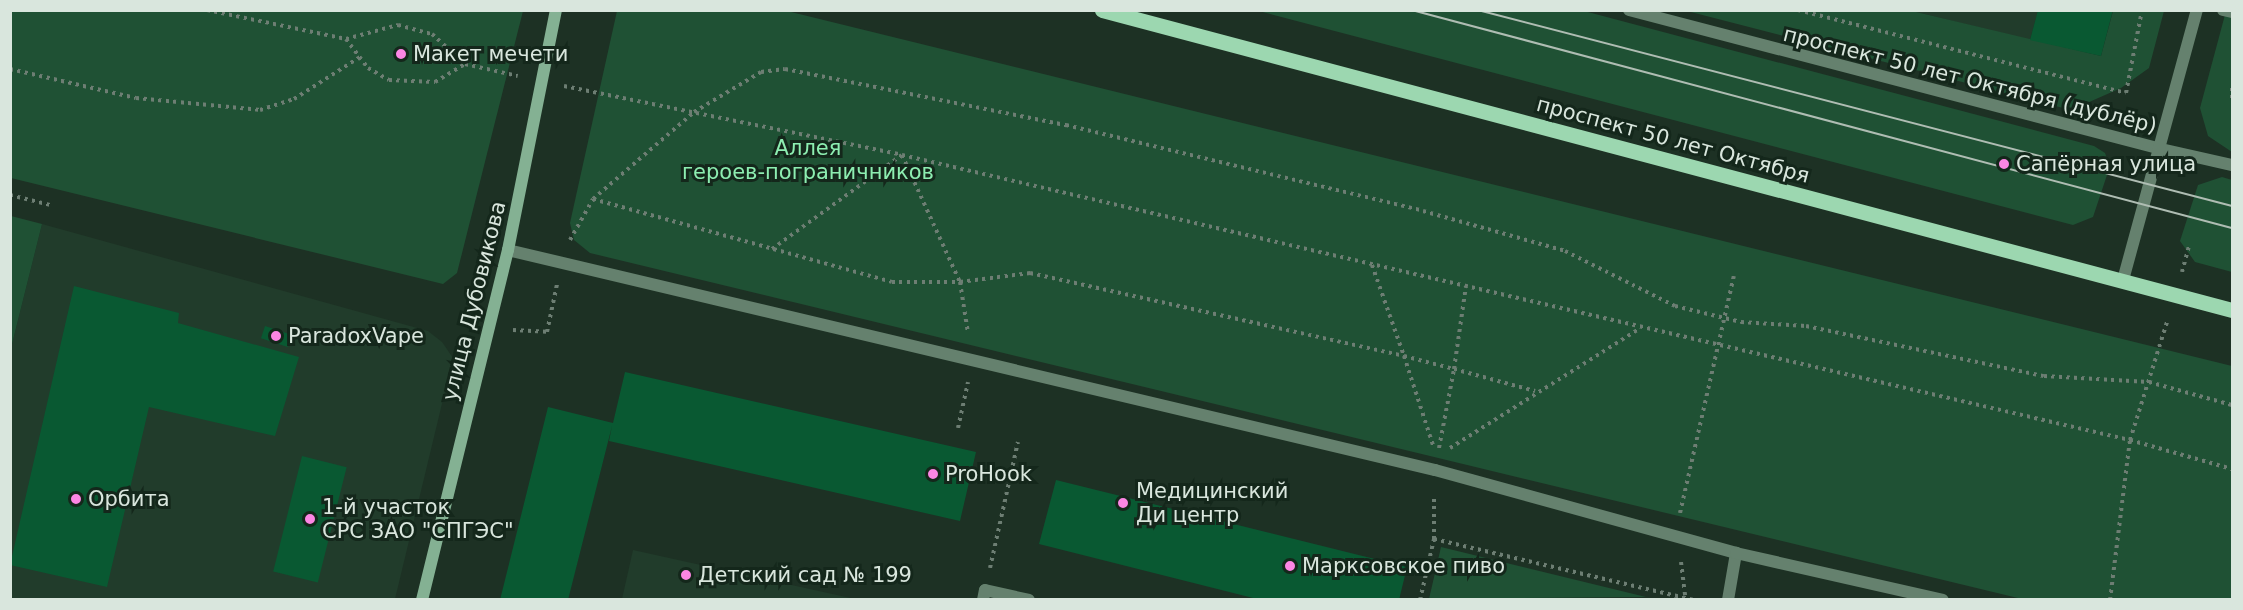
<!DOCTYPE html>
<meta charset="utf-8">
<style>
body{margin:0}
#map{position:relative;width:2243px;height:610px;overflow:hidden;background:#1d3124;font-family:"DejaVu Sans",sans-serif}
div>[style]{position:absolute}
[style*='--x']{left:calc(var(--x)*1px);top:calc(var(--y)*1px);width:calc(var(--w)*1px);rotate:calc(var(--a)*1deg)}
.built>*{inset:0;background:#213c2b}
.green>*{inset:0;background:#1f5134}
.building>*{inset:0;background:#095932;transform-origin:0 0}
.path>*{height:4px;margin-top:-2px;transform-origin:0;background:repeating-linear-gradient(90deg,#6d7e73 0 3px,transparent 0 7.5px)}
.lane>*{height:12px;margin:-6px;padding:0 6px;transform-origin:6px;border-radius:6px;background:#65816e}
.street>*{height:12px;margin:-6px;padding:0 6px;transform-origin:6px;border-radius:6px;background:#65816e}
.secondary>*{height:12px;margin:-6px;padding:0 6px;transform-origin:6px;border-radius:6px;background:#84b193}
.primary>*{height:15px;margin:-7.5px;padding:0 7.5px;transform-origin:7.5px;border-radius:7.5px;background:#9cd7b0}
.tram>*{height:1.5px;margin:-0.75px;padding:0 0.75px;transform-origin:0.75px;border-radius:0.75px;background:#afbdb3}
.dots>*{width:16px;height:16px;translate:-50% -50%;box-sizing:border-box;border:3px solid #14271b;border-radius:50%}
span{translate:-50% -50%;white-space:nowrap;text-align:center;line-height:1.15;-webkit-text-stroke:6px #14271b;paint-order:stroke}
.poi-label{font-size:21px;color:#d9e6dd}
.left{translate:0 -50%;text-align:left}
.street-label{font-size:21px;color:#d9e6dd}
.park-label{font-size:21px;color:#8deeb1}
.frame{position:absolute;inset:0;border:12px solid #d9e6dd;pointer-events:none}
</style>
<div id="map">
<div class="built">
<i style="clip-path:polygon(1912px 11px,2038px 11px,2030px 40px)"></i>
<i style="clip-path:polygon(42px 224px,428px 331px,442px 342px,453px 358px,395px 599px,11px 600px,11px 348px)"></i>
<i style="clip-path:polygon(633px 550px,855px 599px,622px 599px)"></i>
</div>
<div class="green">
<i style="clip-path:polygon(11px 10px,523px 11px,457px 273px,443px 284px,11px 178px)"></i>
<i style="clip-path:polygon(617px 11px,787px 11px,2232px 366px,2232px 599px,2022px 599px,590px 253px,574px 240px,570px 223px)"></i>
<i style="clip-path:polygon(1259px 11px,1584px 11px,2094px 146px,2105px 153px,2110px 166px,2093px 217px,2073px 225px)"></i>
<i style="clip-path:polygon(1687px 11px,1912px 11px,2101px 56px,2113px 11px,2164px 11px,2149px 68px,2121px 88px,2071px 110px)"></i>
<i style="clip-path:polygon(2226px 11px,2232px 11px,2232px 152px,2208px 136px,2200px 108px)"></i>
<i style="clip-path:polygon(2222px 177px,2232px 180px,2232px 272px,2195px 262px,2180px 241px,2198px 185px)"></i>
<i style="clip-path:polygon(11px 216px,42px 224px,11px 348px,10px 216px)"></i>
<i style="clip-path:polygon(1441px 547px,1646px 597px,1429px 599px)"></i>
</div>
<div class="building">
<i style="clip-path:polygon(2038px 10px,2113px 10px,2101px 56px,2030px 40px)"></i>
<i style="clip-path:polygon(74px 286px,179px 313px,178px 323px,299px 357px,275px 436px,149px 407px,107px 587px,10px 565px)"></i>
<i style="left:265px;top:326px;width:28px;height:13px;rotate:18deg"></i>
<i style="clip-path:polygon(625px 372px,976px 452px,960px 521px,609px 441px,612px 426px,568px 600px,500px 600px,548px 407px,613px 423px)"></i>
<i style="left:302px;top:456px;width:46px;height:119px;rotate:14deg"></i>
<i style="clip-path:polygon(1056px 480px,1407px 567px,1399px 600px,1261px 600px,1039px 544px)"></i>
</div>
<div class="path">
<i style="--x:207;--y:10;--w:142;--a:11.8"></i>
<i style="--x:346;--y:39;--w:54;--a:-15.1"></i>
<i style="--x:398;--y:25;--w:35;--a:15"></i>
<i style="--x:432;--y:34;--w:45;--a:42.3"></i>
<i style="--x:465;--y:64;--w:54;--a:12.8"></i>
<i style="--x:1798;--y:10;--w:338;--a:14.2"></i>
<i style="--x:2126;--y:93;--w:85;--a:-79.1"></i>
<i style="--x:346;--y:39;--w:36;--a:53"></i>
<i style="--x:368;--y:68;--w:24;--a:30"></i>
<i style="--x:389;--y:80;--w:46;--a:2.5"></i>
<i style="--x:435;--y:82;--w:35;--a:-31"></i>
<i style="--x:10;--y:69;--w:129;--a:13"></i>
<i style="--x:136;--y:98;--w:125;--a:5.5"></i>
<i style="--x:260;--y:110;--w:36;--a:-18"></i>
<i style="--x:294;--y:99;--w:78;--a:-32.5"></i>
<i style="--x:564;--y:86;--w:345;--a:11.5"></i>
<i style="--x:902;--y:155;--w:1261;--a:13.07"></i>
<i style="--x:2130;--y:440;--w:106;--a:15.9"></i>
<i style="--x:2232;--y:88;--w:13;--a:90"></i>
<i style="--x:10;--y:195;--w:41;--a:14"></i>
<i style="--x:593;--y:199;--w:310;--a:15.5"></i>
<i style="--x:892;--y:282;--w:68;--a:0"></i>
<i style="--x:960;--y:282;--w:71;--a:-7.3"></i>
<i style="--x:1030;--y:273;--w:383;--a:12.5"></i>
<i style="--x:1404;--y:356;--w:94;--a:72"></i>
<i style="--x:570;--y:240;--w:47;--a:-60.7"></i>
<i style="--x:593;--y:199;--w:133;--a:-40.7"></i>
<i style="--x:694;--y:112;--w:78;--a:-30.8"></i>
<i style="--x:761;--y:72;--w:24;--a:-7"></i>
<i style="--x:785;--y:69;--w:287;--a:11.3"></i>
<i style="--x:1066;--y:125;--w:367;--a:13.5"></i>
<i style="--x:1423;--y:211;--w:148;--a:15.7"></i>
<i style="--x:1565;--y:251;--w:123;--a:26.6"></i>
<i style="--x:1675;--y:306;--w:68;--a:13.6"></i>
<i style="--x:1741;--y:322;--w:65;--a:3.5"></i>
<i style="--x:1806;--y:326;--w:243;--a:11.9"></i>
<i style="--x:2044;--y:376;--w:105;--a:3.3"></i>
<i style="--x:2149;--y:382;--w:86;--a:15.5"></i>
<i style="--x:772;--y:249;--w:160;--a:-35.9"></i>
<i style="--x:902;--y:155;--w:140;--a:65.5"></i>
<i style="--x:960;--y:282;--w:52;--a:81.1"></i>
<i style="--x:1372;--y:265;--w:96;--a:70.6"></i>
<i style="--x:1404;--y:356;--w:52;--a:14.6"></i>
<i style="--x:1454;--y:369;--w:84;--a:-81.8"></i>
<i style="--x:2182;--y:272;--w:27;--a:-75"></i>
<i style="--x:513;--y:330;--w:34;--a:3"></i>
<i style="--x:547;--y:332;--w:49;--a:-78.2"></i>
<i style="--x:958;--y:428;--w:47;--a:-77.7"></i>
<i style="--x:1439;--y:448;--w:80;--a:-79.2"></i>
<i style="--x:1454;--y:369;--w:84;--a:15.2"></i>
<i style="--x:1450;--y:448;--w:223;--a:-32.2"></i>
<i style="--x:1680;--y:513;--w:243;--a:-77.2"></i>
<i style="--x:1434;--y:539;--w:268;--a:13.2"></i>
<i style="--x:1681;--y:562;--w:35;--a:83"></i>
<i style="--x:990;--y:568;--w:129;--a:-77.5"></i>
<i style="--x:1420;--y:600;--w:63;--a:-77.1"></i>
<i style="--x:1434;--y:539;--w:45;--a:-90"></i>
<i style="--x:2110;--y:600;--w:161;--a:-82.9"></i>
<i style="--x:2130;--y:440;--w:127;--a:-72.6"></i>
</div>
<div class="lane">
<i style="--x:1629;--y:10;--w:550;--a:14.64"></i>
<i style="--x:2223;--y:10;--w:9;--a:13"></i>
<i style="--x:983;--y:600;--w:10;--a:-79"></i>
<i style="--x:985;--y:590;--w:45;--a:12.8"></i>
<i style="--x:1728;--y:600;--w:48;--a:-80.3"></i>
</div>
<div class="street">
<i style="--x:2161;--y:149;--w:73;--a:12.7"></i>
<i style="--x:508;--y:250;--w:953;--a:13.35"></i>
<i style="--x:1435;--y:470;--w:312;--a:15.4"></i>
<i style="--x:1736;--y:553;--w:212;--a:12.8"></i>
<i style="--x:2123;--y:280;--w:280;--a:-74.7"></i>
</div>
<div class="secondary">
<i style="--x:422;--y:600;--w:360;--a:-76.2"></i>
<i style="--x:508;--y:250;--w:245;--a:-78.7"></i>
</div>
<div class="primary">
<i style="--x:1102;--y:10;--w:1169;--a:14.87"></i>
</div>
<div class="tram">
<i style="--x:1412;--y:10;--w:848;--a:14.89"></i>
<i style="--x:1478;--y:10;--w:779;--a:14.57"></i>
</div>
<div class="dots">
<i style="left:401px;top:54px;background:#fc86e4"></i>
<i style="left:2004px;top:164px;background:#fc86e4"></i>
<i style="left:276px;top:336px;background:#fc86e4"></i>
<i style="left:933px;top:474px;background:#fc86e4"></i>
<i style="left:76px;top:499px;background:#fc86e4"></i>
<i style="left:1123px;top:503px;background:#fc86e4"></i>
<i style="left:310px;top:519px;background:#fc86e4"></i>
<i style="left:1290px;top:566px;background:#fc86e4"></i>
<i style="left:686px;top:575px;background:#fc86e4"></i>
</div>
<div class="poi-label">
<span class="left" style="left:413px;top:54px">Макет мечети</span>
<span class="left" style="left:2016px;top:164px">Сапёрная улица</span>
<span class="left" style="left:288px;top:336px">ParadoxVape</span>
<span class="left" style="left:945px;top:474px">ProHook</span>
<span class="left" style="left:1136px;top:503px">Медицинский<br>Ди центр</span>
<span class="left" style="left:88px;top:499px">Орбита</span>
<span class="left" style="left:322px;top:519px">1-й участок<br>СРС ЗАО "СПГЭС"</span>
<span class="left" style="left:1302px;top:566px">Марксовское пиво</span>
<span class="left" style="left:698px;top:575px">Детский сад № 199</span>
</div>
<div class="street-label">
<span style="left:1970px;top:80px;rotate:14deg">проспект 50 лет Октября (дублёр)</span>
<span style="left:1673px;top:140px;rotate:15deg">проспект 50 лет Октября</span>
<span style="left:474px;top:301px;rotate:-76deg">улица Дубовикова</span>
</div>
<div class="park-label">
<span style="left:808px;top:160px">Аллея<br>героев-пограничников</span>
</div>
<div class="frame"></div>
</div>
